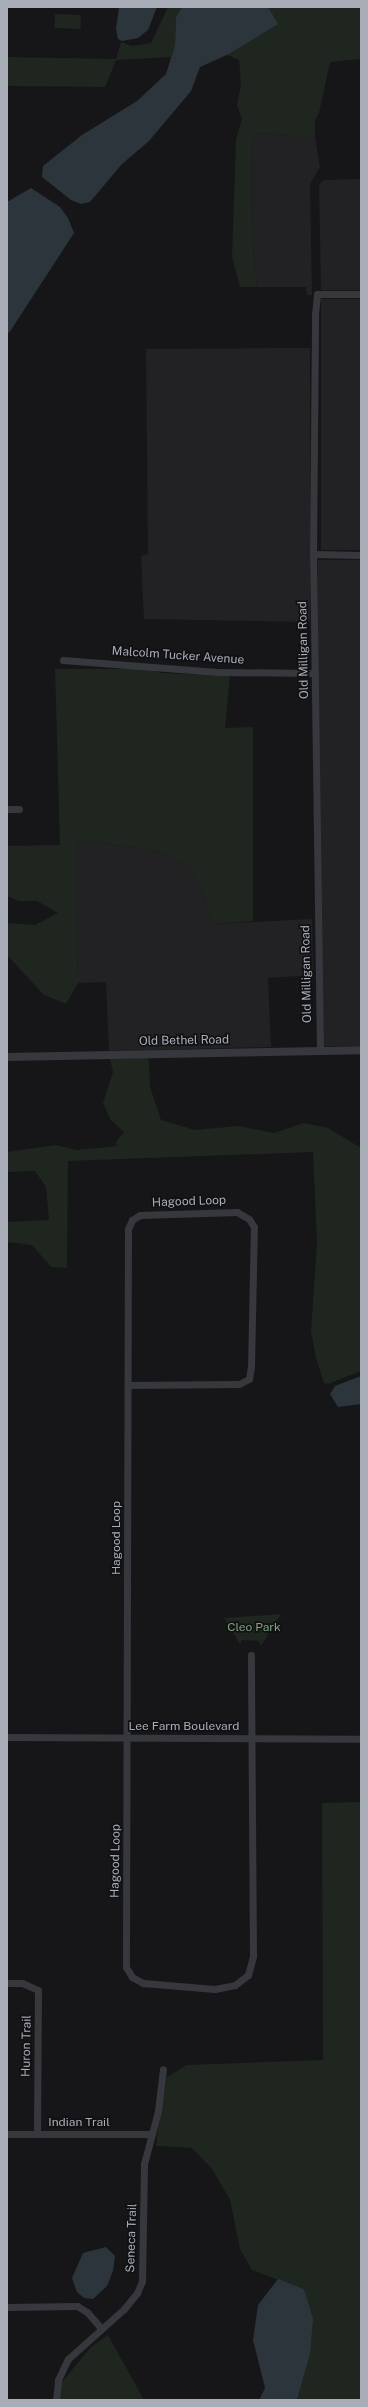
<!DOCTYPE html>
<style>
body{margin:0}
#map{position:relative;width:368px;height:2407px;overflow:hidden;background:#161618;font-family:"Public Sans",sans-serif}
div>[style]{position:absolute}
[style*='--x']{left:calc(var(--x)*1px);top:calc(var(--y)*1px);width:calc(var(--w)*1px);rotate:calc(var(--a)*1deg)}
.built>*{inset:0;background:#222225;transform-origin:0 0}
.green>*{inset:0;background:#1e261f;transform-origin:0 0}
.water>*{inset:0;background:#2c353c}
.minor>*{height:7px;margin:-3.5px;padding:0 3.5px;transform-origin:3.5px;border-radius:3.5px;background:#37383d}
.tertiary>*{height:8px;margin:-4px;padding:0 4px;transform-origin:4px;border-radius:4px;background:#37383d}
span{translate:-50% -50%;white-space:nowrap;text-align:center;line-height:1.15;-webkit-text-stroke:3.5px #111113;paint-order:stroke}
.street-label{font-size:12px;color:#a8adb8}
.park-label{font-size:12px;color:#7fa381}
.frame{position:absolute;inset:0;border:8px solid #a8adb8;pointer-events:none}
</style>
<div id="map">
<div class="built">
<i style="clip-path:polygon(252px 133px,280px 134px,304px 139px,315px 137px,320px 167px,310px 184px,312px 295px,307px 295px,306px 287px,257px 287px,253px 246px)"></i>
<i style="clip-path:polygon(361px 179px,361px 290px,321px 290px,319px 185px,323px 180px)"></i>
<i style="left:321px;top:299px;width:40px;height:251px"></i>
<i style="clip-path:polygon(310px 348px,310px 622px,144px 619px,141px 556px,148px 554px,146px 349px)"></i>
<i style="left:318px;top:560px;width:43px;height:486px"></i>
<i style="clip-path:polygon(88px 841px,163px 852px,187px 867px,199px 883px,213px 924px,312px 919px,313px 975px,268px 978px,271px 1047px,109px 1051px,106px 982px,78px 983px,74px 843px)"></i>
</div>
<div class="green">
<i style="clip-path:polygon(168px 7px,182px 7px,176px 17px,175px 45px,171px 57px,116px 60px,105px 87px,7px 86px,7px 57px,116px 59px,121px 42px,132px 46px,151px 43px)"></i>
<i style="clip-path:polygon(268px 7px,361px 7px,361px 59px,330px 62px,319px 113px,315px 120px,315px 137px,304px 139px,280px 134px,252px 133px,253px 246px,257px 287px,240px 287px,232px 257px,236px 139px,242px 119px,237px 105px,241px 84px,239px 60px,227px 55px,277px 24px)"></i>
<i style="left:55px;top:14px;width:26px;height:14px;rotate:2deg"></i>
<i style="clip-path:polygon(55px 669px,144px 669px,162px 673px,230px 676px,225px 728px,253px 727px,253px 921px,213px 924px,199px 883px,187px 867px,163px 852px,88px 841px,75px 843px,78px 983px,66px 1004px,44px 995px,7px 955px,7px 925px,9px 923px,35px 925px,58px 913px,37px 901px,19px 901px,7px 896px,7px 846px,60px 845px)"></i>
<i style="clip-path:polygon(146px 1058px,149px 1061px,150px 1087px,161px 1120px,195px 1130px,238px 1126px,274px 1133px,304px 1123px,328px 1128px,361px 1148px,361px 1371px,328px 1384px,324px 1383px,316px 1358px,311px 1331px,317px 1243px,313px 1152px,68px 1161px,67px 1268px,51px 1267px,32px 1245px,7px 1242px,7px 1222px,49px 1220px,46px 1187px,35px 1171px,7px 1172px,7px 1152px,56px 1145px,77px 1150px,117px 1146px,116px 1142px,124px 1132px,110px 1119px,103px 1103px,113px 1072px,110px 1059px)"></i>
<i style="clip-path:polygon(281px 1614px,261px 1646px,259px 1641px,242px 1640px,240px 1644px,224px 1618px)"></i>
<i style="clip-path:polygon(361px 1802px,361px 2400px,297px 2400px,310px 2354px,304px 2289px,252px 2270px,240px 2249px,230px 2200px,212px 2169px,192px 2148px,156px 2146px,158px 2129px,167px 2077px,187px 2065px,323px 2060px,322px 1803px)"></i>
<i style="clip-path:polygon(108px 2335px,144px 2400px,55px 2400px,56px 2389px,91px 2347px)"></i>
</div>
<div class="water">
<i style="clip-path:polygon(119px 7px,157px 7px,148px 30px,138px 38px,122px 41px,118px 39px,116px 29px)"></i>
<i style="clip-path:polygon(182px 7px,268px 7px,278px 24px,229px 54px,200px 67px,191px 91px,149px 141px,122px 164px,90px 202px,81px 204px,71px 200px,42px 177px,43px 166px,82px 135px,137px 101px,166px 74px,175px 45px,176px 17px)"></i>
<i style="clip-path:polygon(31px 188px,60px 207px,68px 218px,74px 233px,9px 333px,7px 332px,7px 202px)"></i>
<i style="clip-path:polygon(361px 1376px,361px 1404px,338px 1407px,330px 1394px,335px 1386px)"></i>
<i style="clip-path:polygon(106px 2247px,115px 2256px,113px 2271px,107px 2286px,93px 2299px,84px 2298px,77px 2292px,72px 2278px,83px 2253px)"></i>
<i style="clip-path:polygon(278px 2279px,304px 2289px,313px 2319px,310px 2354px,297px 2400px,259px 2400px,265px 2388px,253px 2340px,258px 2305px)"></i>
</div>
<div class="minor">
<i style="--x:313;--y:554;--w:48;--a:1.2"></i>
<i style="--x:63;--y:660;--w:155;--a:4.4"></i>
<i style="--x:218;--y:672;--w:97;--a:0.6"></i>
<i style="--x:7;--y:809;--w:12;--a:0"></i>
<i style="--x:320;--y:1051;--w:497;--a:-90.8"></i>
<i style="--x:313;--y:554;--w:240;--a:-89.5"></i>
<i style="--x:315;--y:314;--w:20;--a:-84"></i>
<i style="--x:317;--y:294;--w:44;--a:0"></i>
<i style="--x:128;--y:1385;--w:111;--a:-0.5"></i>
<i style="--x:239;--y:1384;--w:11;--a:-27"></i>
<i style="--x:249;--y:1379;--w:12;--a:-81"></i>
<i style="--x:251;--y:1367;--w:140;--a:-88.8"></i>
<i style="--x:254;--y:1227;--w:9;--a:-122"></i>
<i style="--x:249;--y:1219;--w:14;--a:-150"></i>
<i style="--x:237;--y:1212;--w:97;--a:178.2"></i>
<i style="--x:140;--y:1215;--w:9;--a:148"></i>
<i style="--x:132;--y:1220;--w:10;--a:114"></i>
<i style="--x:128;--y:1229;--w:738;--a:90.16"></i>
<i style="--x:126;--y:1967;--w:12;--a:59"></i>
<i style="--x:132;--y:1977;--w:13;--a:29"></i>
<i style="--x:143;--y:1983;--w:72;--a:4.8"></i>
<i style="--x:215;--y:1989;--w:20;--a:-11"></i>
<i style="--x:235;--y:1985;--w:16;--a:-38"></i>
<i style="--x:248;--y:1975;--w:20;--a:-75"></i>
<i style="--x:253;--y:1956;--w:301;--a:-90.4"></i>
<i style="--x:7;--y:1737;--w:354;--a:0.3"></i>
<i style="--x:7;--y:1983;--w:15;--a:0"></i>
<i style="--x:22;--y:1983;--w:17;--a:24"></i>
<i style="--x:38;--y:1990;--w:144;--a:90.4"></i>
<i style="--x:7;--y:2134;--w:145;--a:0"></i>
<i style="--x:7;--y:2307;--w:70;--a:-0.8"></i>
<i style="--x:77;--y:2306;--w:12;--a:31"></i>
<i style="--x:87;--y:2312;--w:21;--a:49"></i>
<i style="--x:56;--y:2400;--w:20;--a:-84"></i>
<i style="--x:58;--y:2380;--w:23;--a:-65"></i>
<i style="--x:68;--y:2359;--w:75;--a:-41.8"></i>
<i style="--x:124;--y:2309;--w:21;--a:-51"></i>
<i style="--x:137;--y:2293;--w:13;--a:-67"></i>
<i style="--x:142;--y:2281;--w:117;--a:-89"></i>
<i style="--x:144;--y:2164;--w:55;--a:-75.2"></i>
<i style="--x:158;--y:2111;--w:42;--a:-83.2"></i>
</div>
<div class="tertiary">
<i style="--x:7;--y:1057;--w:354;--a:-1.1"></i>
</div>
<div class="street-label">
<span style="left:304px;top:650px;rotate:-91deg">Old Milligan Road</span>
<span style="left:178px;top:656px;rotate:4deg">Malcolm Tucker Avenue</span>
<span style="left:307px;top:974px;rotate:-91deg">Old Milligan Road</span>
<span style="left:184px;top:1041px;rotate:-1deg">Old Bethel Road</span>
<span style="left:189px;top:1202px;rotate:-2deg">Hagood Loop</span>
<span style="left:117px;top:1538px;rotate:-90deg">Hagood Loop</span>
<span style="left:184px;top:1727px">Lee Farm Boulevard</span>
<span style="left:116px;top:1861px;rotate:-89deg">Hagood Loop</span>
<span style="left:27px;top:2046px;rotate:-89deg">Huron Trail</span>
<span style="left:79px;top:2123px">Indian Trail</span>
<span style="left:132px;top:2238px;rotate:-88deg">Seneca Trail</span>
</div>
<div class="park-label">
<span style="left:254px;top:1628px">Cleo Park</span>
</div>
<div class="frame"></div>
</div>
